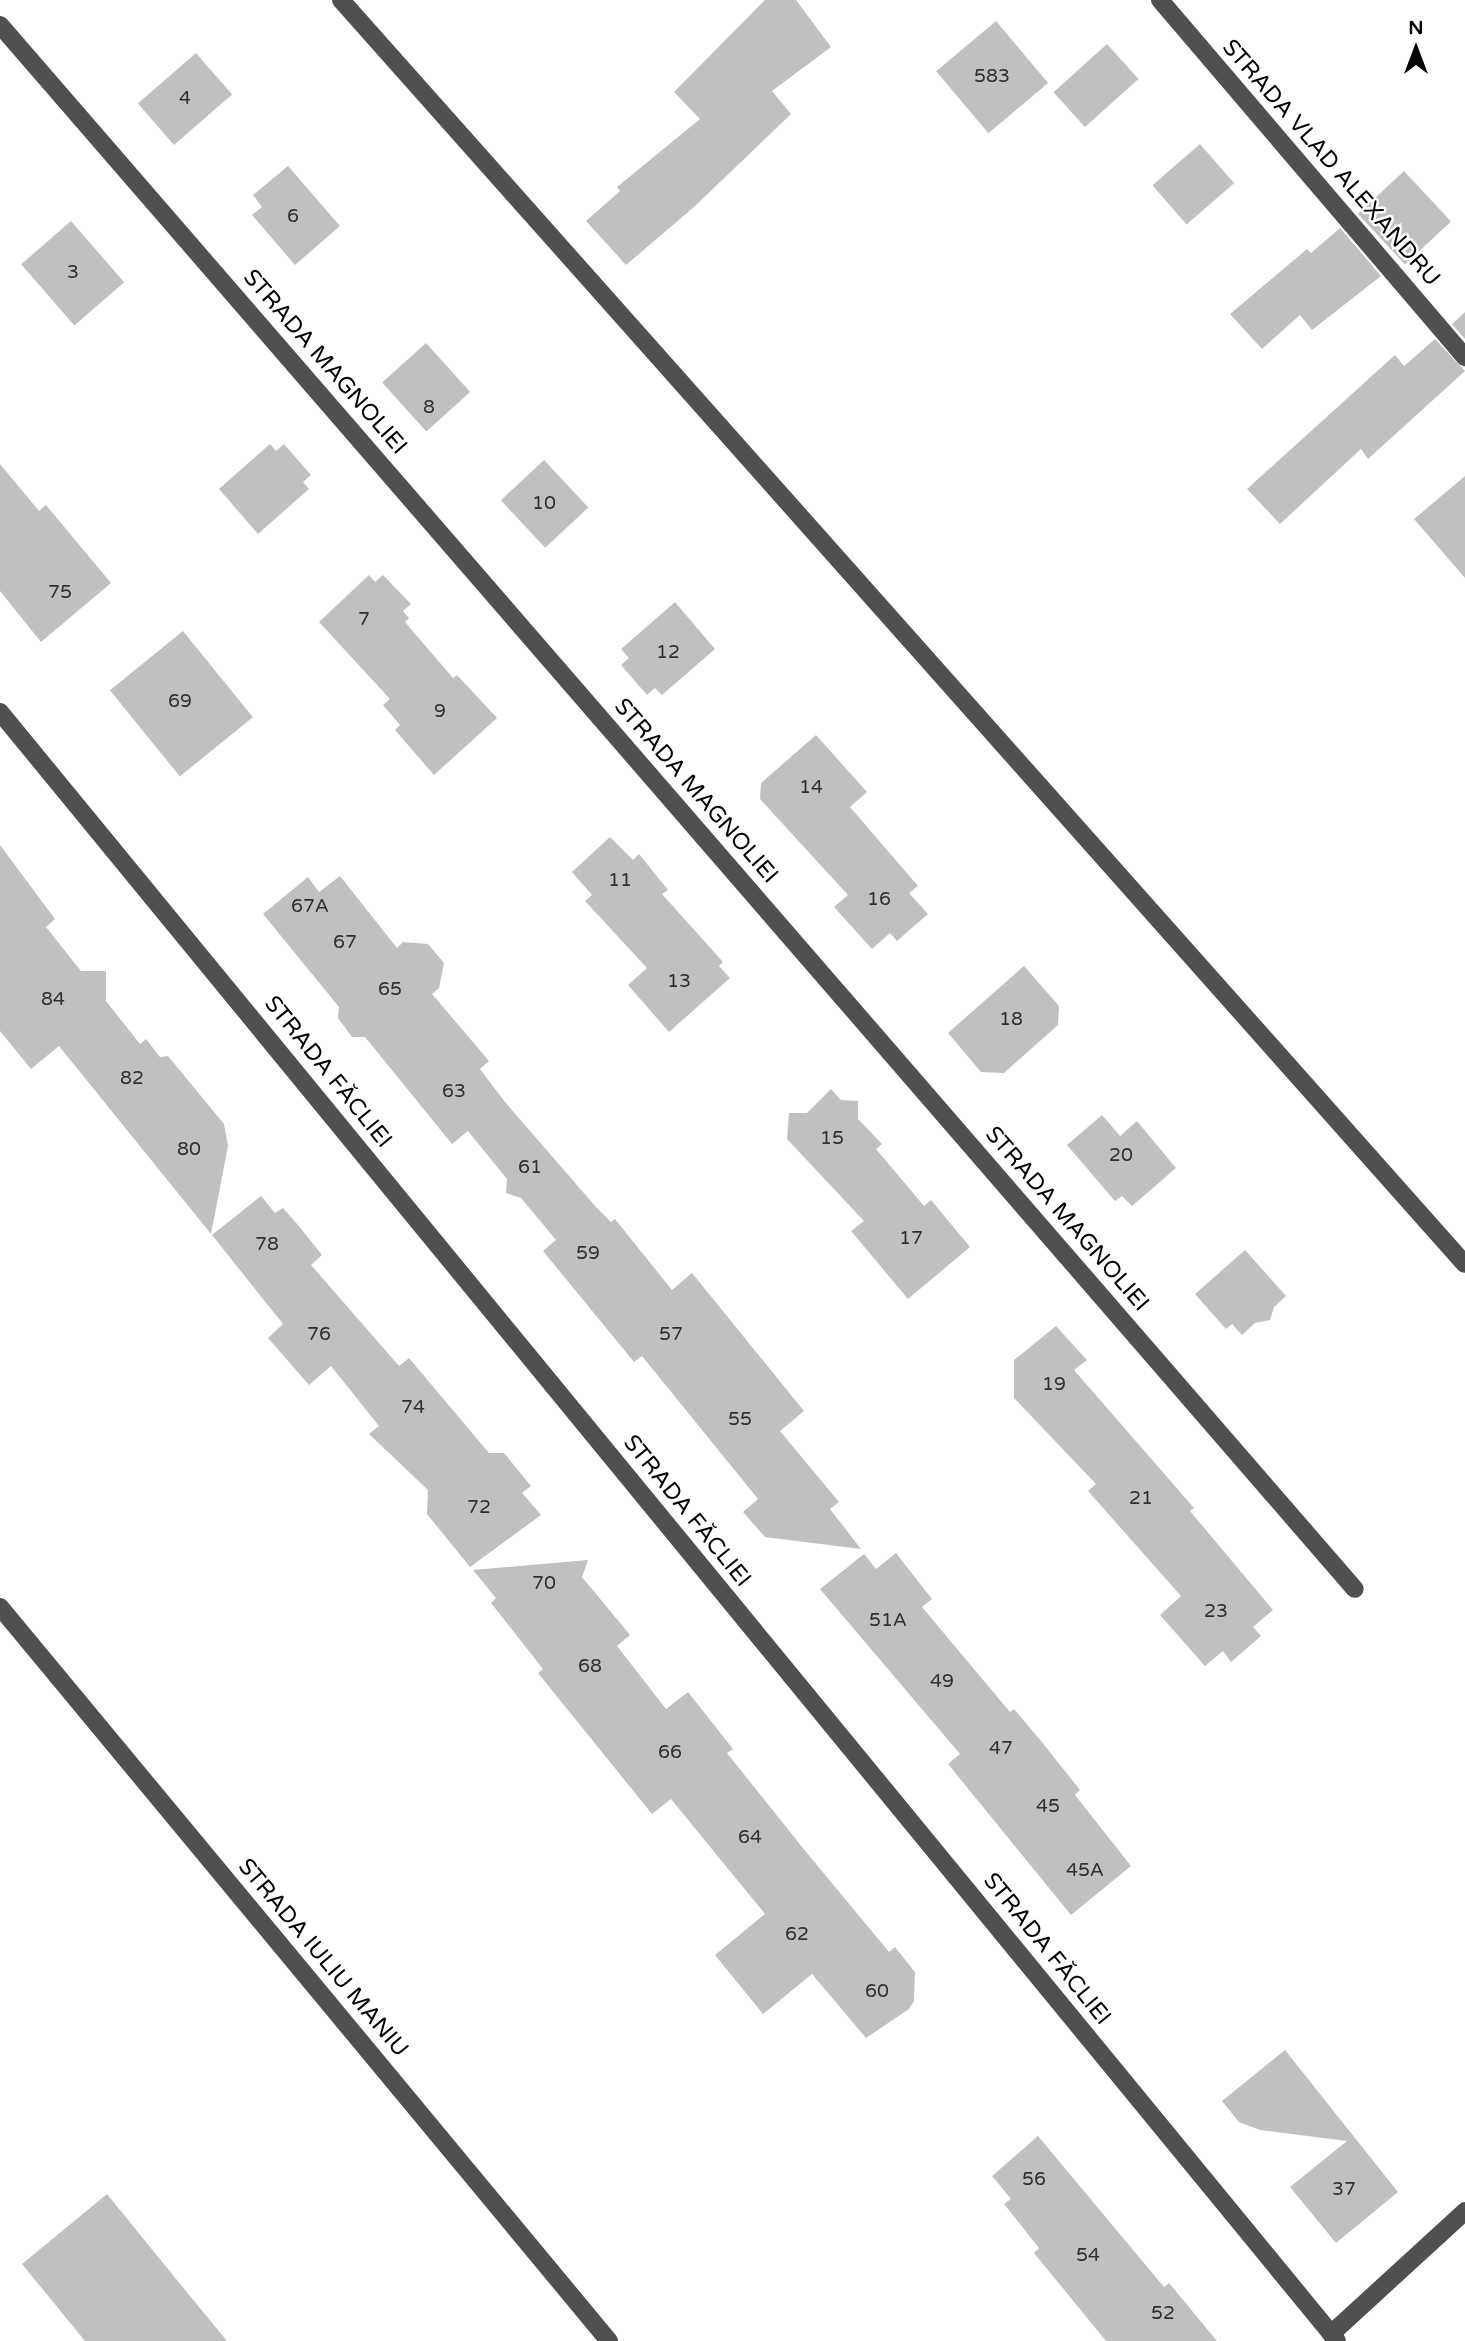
<!DOCTYPE html>
<meta charset="utf-8">
<style>
body{margin:0}
#map{position:relative;width:1465px;height:2341px;overflow:hidden;background:#fff;font-family:"Varela Round",sans-serif}
div>[style]{position:absolute}
[style*='--x']{left:calc(var(--x)*1px);top:calc(var(--y)*1px);width:calc(var(--w)*1px);rotate:calc(var(--a)*1deg)}
.building>*{inset:0;background:#c0c0c0;transform-origin:0 0}
.minor>*{height:18px;margin:-9px;padding:0 9px;transform-origin:9px;border-radius:9px;background:#505050}
span{translate:-50% -50%;white-space:nowrap;text-align:center;line-height:1.15;-webkit-text-stroke:5px #fff;paint-order:stroke}
.number-label{font-size:19px;color:#303030}
.number-label span{-webkit-text-stroke-width:0}
.street-label{font-size:23px;color:#000}
.north{position:absolute;left:1381px;top:14px;width:70px;height:70px;-webkit-text-stroke:5px #fff;paint-order:stroke;rotate:0deg;font-size:19px;font-weight:700;line-height:28px;text-align:center;color:#000}
.north::after{content:'';display:block;margin:auto;width:24px;height:32px;background:#000;clip-path:polygon(50% 0,100% 100%,50% 72%,0 100%)}
</style>
<div id="map">
<div class="building">
<i style="clip-path:polygon(765px 0,796px 0,831px 47px,772px 91px,791px 114px,694px 207px,626px 265px,586px 221px,620px 191px,617px 187px,700px 119px,674px 92px)"></i>
<i style="left:996px;top:21px;width:81px;height:78px;rotate:50deg"></i>
<i style="left:1107px;top:44px;width:47px;height:72px;rotate:48deg"></i>
<i style="left:196px;top:53px;width:55px;height:77px;rotate:49deg"></i>
<i style="left:1200px;top:144px;width:52px;height:63px;rotate:49deg"></i>
<i style="clip-path:polygon(288px 166px,340px 226px,295px 265px,252px 215px,262px 207px,253px 195px)"></i>
<i style="left:1404px;top:171px;width:69px;height:63px;rotate:47deg"></i>
<i style="left:71px;top:221px;width:81px;height:66px;rotate:49deg"></i>
<i style="clip-path:polygon(1340px 228px,1381px 276px,1312px 330px,1300px 315px,1262px 349px,1230px 314px,1307px 249px,1311px 253px)"></i>
<i style="clip-path:polygon(1465px 312px,1465px 339px,1452px 324px)"></i>
<i style="clip-path:polygon(1435px 339px,1465px 371px,1368px 459px,1361px 449px,1280px 524px,1247px 489px,1395px 355px,1404px 366px)"></i>
<i style="left:426px;top:343px;width:66px;height:59px;rotate:48deg"></i>
<i style="clip-path:polygon(270px 444px,276px 451px,284px 444px,311px 475px,303px 482px,309px 489px,258px 534px,219px 489px)"></i>
<i style="left:544px;top:460px;width:65px;height:59px;rotate:47deg"></i>
<i style="clip-path:polygon(0 464px,39px 511px,46px 505px,111px 583px,41px 642px,0 591px)"></i>
<i style="clip-path:polygon(1465px 476px,1465px 578px,1414px 519px)"></i>
<i style="clip-path:polygon(369px 575px,375px 582px,383px 575px,411px 604px,403px 611px,409px 618px,405px 622px,453px 678px,457px 675px,497px 718px,434px 775px,395px 730px,400px 725px,383px 705px,390px 699px,319px 622px)"></i>
<i style="clip-path:polygon(675px 602px,715px 649px,662px 695px,655px 688px,647px 695px,621px 665px,629px 658px,621px 649px)"></i>
<i style="left:183px;top:631px;width:111px;height:94px;rotate:51deg"></i>
<i style="clip-path:polygon(816px 735px,867px 792px,850px 807px,918px 886px,909px 893px,928px 914px,897px 941px,890px 933px,872px 949px,834px 907px,848px 895px,760px 799px,761px 783px)"></i>
<i style="clip-path:polygon(610px 837px,633px 860px,639px 854px,668px 890px,662px 894px,723px 962px,719px 966px,730px 978px,669px 1032px,628px 985px,647px 968px,585px 901px,592px 895px,572px 872px)"></i>
<i style="clip-path:polygon(0 845px,55px 919px,46px 927px,81px 971px,106px 971px,106px 1001px,140px 1044px,146px 1039px,160px 1057px,168px 1056px,224px 1124px,228px 1146px,211px 1234px,59px 1046px,31px 1069px,0 1031px)"></i>
<i style="clip-path:polygon(340px 876px,397px 948px,403px 942px,428px 944px,444px 963px,439px 988px,432px 994px,489px 1061px,480px 1069px,505px 1102px,596px 1207px,611px 1222px,615px 1219px,672px 1290px,692px 1273px,804px 1411px,780px 1431px,839px 1502px,830px 1509px,861px 1549px,765px 1537px,743px 1512px,758px 1499px,642px 1356px,634px 1362px,543px 1251px,556px 1240px,521px 1198px,506px 1193px,507px 1179px,468px 1131px,452px 1144px,365px 1037px,352px 1037px,338px 1018px,339px 1007px,263px 914px,308px 877px,319px 892px)"></i>
<i style="clip-path:polygon(1024px 966px,1059px 1006px,1058px 1025px,1004px 1073px,981px 1072px,948px 1033px)"></i>
<i style="clip-path:polygon(831px 1089px,841px 1100px,858px 1101px,858px 1119px,882px 1144px,876px 1149px,924px 1206px,931px 1200px,970px 1247px,908px 1299px,851px 1231px,864px 1221px,787px 1139px,789px 1113px,807px 1113px)"></i>
<i style="clip-path:polygon(1102px 1115px,1120px 1136px,1137px 1121px,1176px 1168px,1132px 1206px,1122px 1196px,1115px 1201px,1067px 1145px)"></i>
<i style="clip-path:polygon(261px 1196px,275px 1213px,283px 1208px,298px 1225px,322px 1255px,311px 1265px,399px 1366px,409px 1358px,489px 1453px,504px 1453px,531px 1486px,522px 1493px,541px 1515px,470px 1567px,427px 1514px,428px 1490px,369px 1434px,379px 1426px,331px 1366px,309px 1385px,268px 1338px,283px 1324px,212px 1235px)"></i>
<i style="clip-path:polygon(1245px 1250px,1286px 1296px,1274px 1307px,1270px 1320px,1255px 1323px,1242px 1335px,1232px 1324px,1226px 1329px,1195px 1294px)"></i>
<i style="clip-path:polygon(1056px 1326px,1087px 1360px,1074px 1370px,1194px 1508px,1190px 1511px,1273px 1610px,1253px 1627px,1261px 1636px,1231px 1662px,1223px 1651px,1205px 1666px,1160px 1615px,1181px 1596px,1088px 1491px,1096px 1484px,1014px 1398px,1014px 1360px)"></i>
<i style="clip-path:polygon(896px 1553px,932px 1599px,922px 1607px,1010px 1712px,1014px 1709px,1041px 1741px,1080px 1790px,1075px 1795px,1131px 1866px,1071px 1915px,948px 1764px,960px 1754px,820px 1589px,864px 1554px,876px 1569px)"></i>
<i style="clip-path:polygon(588px 1560px,582px 1577px,630px 1635px,617px 1646px,666px 1709px,688px 1692px,733px 1749px,727px 1753px,802px 1847px,889px 1952px,895px 1947px,915px 1972px,914px 2001px,909px 2009px,866px 2038px,812px 1974px,763px 2014px,715px 1955px,765px 1914px,671px 1799px,652px 1814px,538px 1673px,543px 1669px,491px 1603px,496px 1598px,473px 1570px)"></i>
<i style="clip-path:polygon(1285px 2050px,1398px 2192px,1336px 2243px,1290px 2187px,1347px 2141px,1260px 2130px,1239px 2122px,1222px 2101px)"></i>
<i style="clip-path:polygon(1038px 2136px,1164px 2287px,1169px 2283px,1217px 2341px,1106px 2341px,1034px 2253px,1039px 2248px,1004px 2204px,1011px 2199px,992px 2176px)"></i>
<i style="clip-path:polygon(107px 2194px,172px 2274px,227px 2341px,85px 2341px,22px 2264px)"></i>
</div>
<div class="minor">
<i style="--x:341;--y:0;--w:1691;--a:48.36"></i>
<i style="--x:1160;--y:0;--w:470;--a:49.5"></i>
<i style="--x:0;--y:25;--w:2069;--a:49.1"></i>
<i style="--x:0;--y:712;--w:2107;--a:50.62"></i>
<i style="--x:0;--y:1607;--w:954;--a:50.32"></i>
<i style="--x:1331;--y:2334;--w:182;--a:-42.5"></i>
</div>
<div class="number-label">
<span style="left:992px;top:77px">583</span>
<span style="left:185px;top:99px">4</span>
<span style="left:293px;top:217px">6</span>
<span style="left:73px;top:273px">3</span>
<span style="left:429px;top:408px">8</span>
<span style="left:544px;top:504px">10</span>
<span style="left:60px;top:593px">75</span>
<span style="left:364px;top:620px">7</span>
<span style="left:668px;top:653px">12</span>
<span style="left:180px;top:702px">69</span>
<span style="left:440px;top:712px">9</span>
<span style="left:811px;top:788px">14</span>
<span style="left:620px;top:881px">11</span>
<span style="left:879px;top:900px">16</span>
<span style="left:310px;top:907px">67A</span>
<span style="left:345px;top:943px">67</span>
<span style="left:679px;top:982px">13</span>
<span style="left:390px;top:990px">65</span>
<span style="left:53px;top:1000px">84</span>
<span style="left:1011px;top:1020px">18</span>
<span style="left:132px;top:1079px">82</span>
<span style="left:454px;top:1092px">63</span>
<span style="left:832px;top:1139px">15</span>
<span style="left:189px;top:1150px">80</span>
<span style="left:1121px;top:1156px">20</span>
<span style="left:530px;top:1168px">61</span>
<span style="left:911px;top:1239px">17</span>
<span style="left:267px;top:1245px">78</span>
<span style="left:588px;top:1254px">59</span>
<span style="left:319px;top:1335px">76</span>
<span style="left:671px;top:1335px">57</span>
<span style="left:1054px;top:1385px">19</span>
<span style="left:413px;top:1408px">74</span>
<span style="left:740px;top:1420px">55</span>
<span style="left:1141px;top:1499px">21</span>
<span style="left:479px;top:1508px">72</span>
<span style="left:544px;top:1584px">70</span>
<span style="left:1216px;top:1612px">23</span>
<span style="left:888px;top:1621px">51A</span>
<span style="left:590px;top:1667px">68</span>
<span style="left:942px;top:1682px">49</span>
<span style="left:1001px;top:1749px">47</span>
<span style="left:670px;top:1753px">66</span>
<span style="left:1048px;top:1807px">45</span>
<span style="left:750px;top:1838px">64</span>
<span style="left:1085px;top:1871px">45A</span>
<span style="left:797px;top:1935px">62</span>
<span style="left:877px;top:1992px">60</span>
<span style="left:1034px;top:2180px">56</span>
<span style="left:1344px;top:2190px">37</span>
<span style="left:1088px;top:2256px">54</span>
<span style="left:1163px;top:2314px">52</span>
</div>
<div class="street-label">
<span style="left:1331px;top:163px;rotate:49deg">STRADA VLAD ALEXANDRU</span>
<span style="left:325px;top:362px;rotate:49deg">STRADA MAGNOLIEI</span>
<span style="left:696px;top:791px;rotate:49deg">STRADA MAGNOLIEI</span>
<span style="left:328px;top:1072px;rotate:51deg">STRADA FĂCLIEI</span>
<span style="left:1067px;top:1219px;rotate:49deg">STRADA MAGNOLIEI</span>
<span style="left:687px;top:1511px;rotate:51deg">STRADA FĂCLIEI</span>
<span style="left:1047px;top:1949px;rotate:51deg">STRADA FĂCLIEI</span>
<span style="left:323px;top:1958px;rotate:50deg">STRADA IULIU MANIU</span>
</div>
<div class="north">N</div>
</div>
